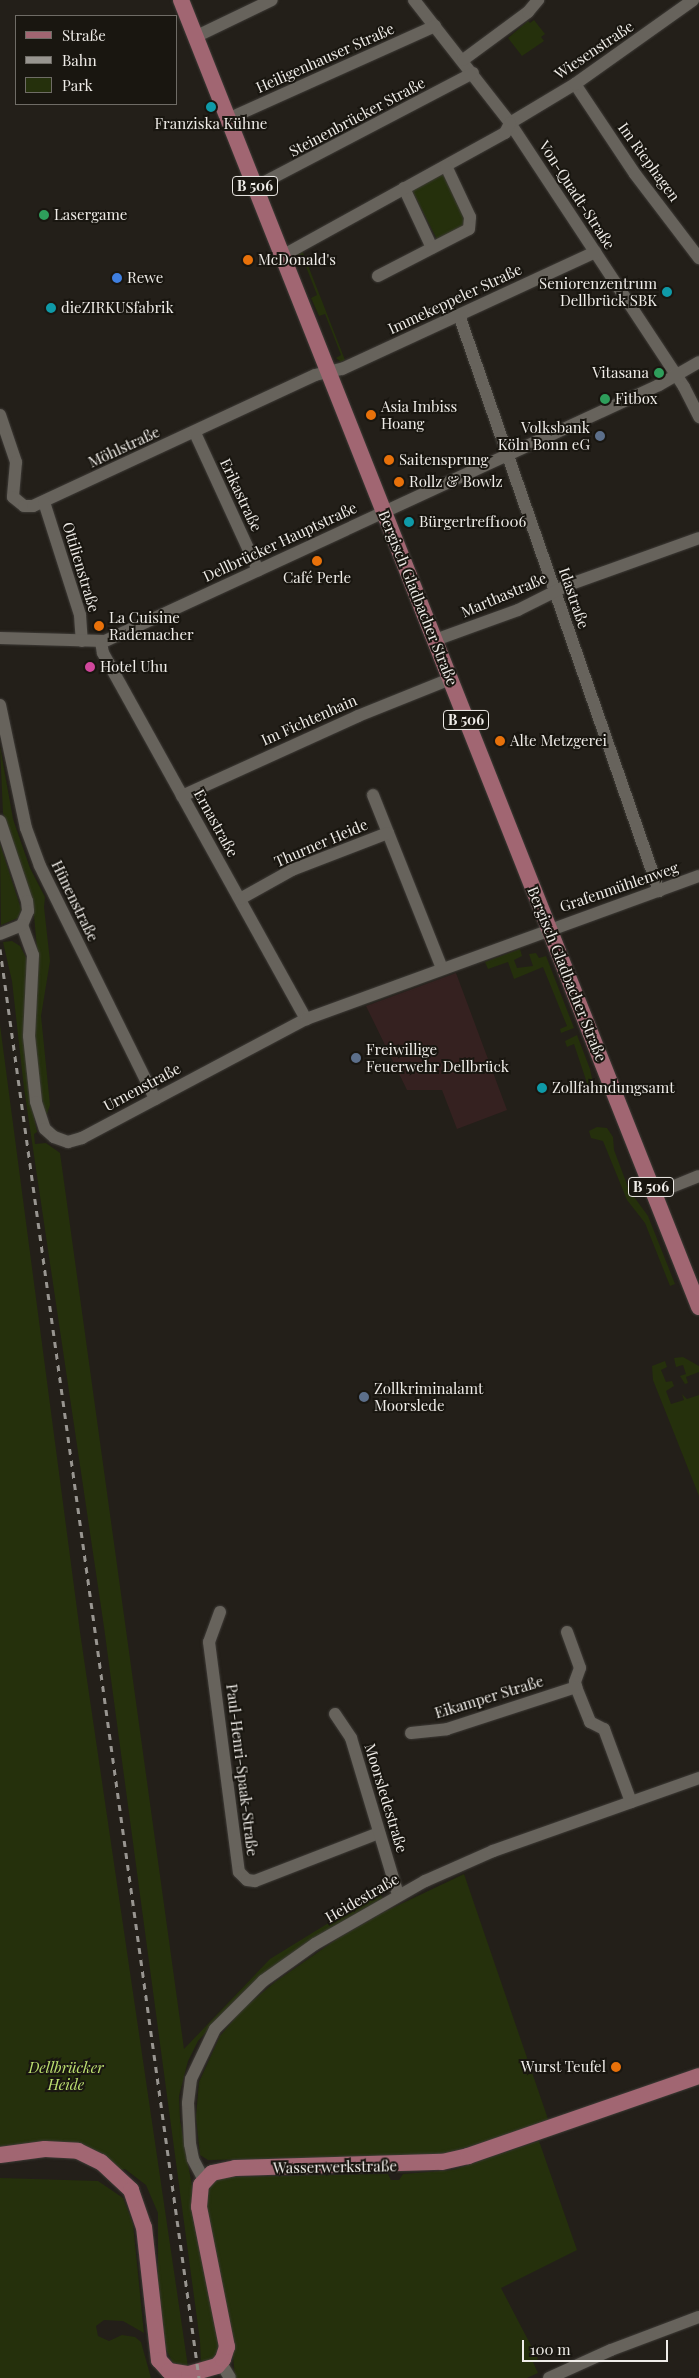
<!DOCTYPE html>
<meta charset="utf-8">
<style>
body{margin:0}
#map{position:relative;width:699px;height:2378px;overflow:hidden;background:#231f19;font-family:"Playfair Display",serif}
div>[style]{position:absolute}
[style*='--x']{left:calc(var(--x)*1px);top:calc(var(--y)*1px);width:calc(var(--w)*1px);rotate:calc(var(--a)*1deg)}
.education>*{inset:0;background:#352120}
.green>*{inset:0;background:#25300c;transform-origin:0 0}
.roads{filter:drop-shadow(0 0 1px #3e3b37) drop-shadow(0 0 1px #3e3b37)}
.minor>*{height:12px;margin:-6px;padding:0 6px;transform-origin:6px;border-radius:6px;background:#67635c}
.major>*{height:16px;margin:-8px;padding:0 8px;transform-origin:8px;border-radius:8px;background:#a16672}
.rail>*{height:3px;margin-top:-1.5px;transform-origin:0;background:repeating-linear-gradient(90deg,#989590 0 6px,transparent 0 12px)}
.dots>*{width:14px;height:14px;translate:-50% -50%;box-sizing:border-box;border:2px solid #191610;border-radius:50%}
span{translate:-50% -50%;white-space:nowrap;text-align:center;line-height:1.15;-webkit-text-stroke:4px #191610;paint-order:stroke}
.shield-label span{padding:1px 4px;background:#191610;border:1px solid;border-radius:4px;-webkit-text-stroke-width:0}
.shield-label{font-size:14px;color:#efece8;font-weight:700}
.street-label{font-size:15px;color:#efece8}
.poi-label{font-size:15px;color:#efece8}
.left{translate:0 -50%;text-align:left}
.right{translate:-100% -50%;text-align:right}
.park-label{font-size:15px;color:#bde071;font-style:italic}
.legend{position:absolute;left:15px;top:15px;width:162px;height:90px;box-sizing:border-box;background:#191610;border:1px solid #6f6c66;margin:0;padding:6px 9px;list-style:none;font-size:15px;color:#efece8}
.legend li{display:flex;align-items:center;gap:10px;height:25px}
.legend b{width:25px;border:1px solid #6f6c66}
.scale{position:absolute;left:522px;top:2340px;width:146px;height:22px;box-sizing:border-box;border:2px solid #efece8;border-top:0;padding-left:6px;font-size:15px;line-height:18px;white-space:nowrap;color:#efece8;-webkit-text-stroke:4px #191610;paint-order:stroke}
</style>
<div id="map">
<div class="education">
<i style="clip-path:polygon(456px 973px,507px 1110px,457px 1129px,442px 1090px,407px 1090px,366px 1006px)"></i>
</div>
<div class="green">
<i style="clip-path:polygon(534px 20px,545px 34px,541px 37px,544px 41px,522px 56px,508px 38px,528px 21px,530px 23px)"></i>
<i style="left:443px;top:174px;width:56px;height:35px;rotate:63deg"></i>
<i style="clip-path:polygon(302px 250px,345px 360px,341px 362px,336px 358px,341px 355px,325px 314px,319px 316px,311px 298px,317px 295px,303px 259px,297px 261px,296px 254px)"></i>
<i style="clip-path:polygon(0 746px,13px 819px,30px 868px,45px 897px,44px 907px,50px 961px,41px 1016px,50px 1105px,46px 1117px,43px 1115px,33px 1037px,37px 949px,33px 904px,3px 813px)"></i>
<i style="clip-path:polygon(0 844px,21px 909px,18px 918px,1px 925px)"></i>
<i style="clip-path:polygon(12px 941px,20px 946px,29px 963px,31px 1102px,37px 1132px,34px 1134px,35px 1144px,46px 1143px,60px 1153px,184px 2049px,270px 1959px,379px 1892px,383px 1899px,233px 2003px,198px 2041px,188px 2061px,179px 2096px,180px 2120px,220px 2340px,216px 2356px,201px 2365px,200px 2341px,104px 1627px,24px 1088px,12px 981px,3px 942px)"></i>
<i style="clip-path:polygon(520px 949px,522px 956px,514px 960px,517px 968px,533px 966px,529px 954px,536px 953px,539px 958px,546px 956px,574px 1028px,561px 1033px,560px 1029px,567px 1026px,543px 967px,514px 979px,508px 962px,488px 969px,485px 962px)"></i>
<i style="clip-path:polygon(0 1025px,80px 1632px,188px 2367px,173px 2363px,166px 2349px,158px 2294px,158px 2213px,146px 2185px,125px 2169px,121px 2170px,48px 2141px,0 2148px)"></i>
<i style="clip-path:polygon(577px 1035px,590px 1069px,593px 1083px,589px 1089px,574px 1044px,567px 1047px,565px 1041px)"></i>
<i style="clip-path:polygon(597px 1127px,607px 1128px,613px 1137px,614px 1150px,629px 1190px,648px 1216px,675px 1284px,670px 1286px,645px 1223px,627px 1200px,603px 1141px,591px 1138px,589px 1131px)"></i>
<i style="clip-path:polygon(683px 1357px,699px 1366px,699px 1372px,686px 1377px,688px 1383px,685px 1384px,680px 1376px,686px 1374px,683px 1365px,676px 1367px,674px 1358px)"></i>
<i style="clip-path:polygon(665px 1361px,667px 1367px,661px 1370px,666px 1382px,672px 1381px,674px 1386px,666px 1391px,671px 1404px,684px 1400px,682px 1394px,687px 1399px,699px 1395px,699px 1496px,653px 1380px,652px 1366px)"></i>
<i style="clip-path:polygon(464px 1874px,549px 2122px,441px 2155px,208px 2160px,200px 2155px,196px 2117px,199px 2082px,220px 2036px,242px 2010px,275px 1982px,337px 1939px,384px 1912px)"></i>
<i style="clip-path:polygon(539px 2141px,577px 2250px,501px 2288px,538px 2359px,533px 2362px,538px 2373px,527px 2378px,235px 2378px,232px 2344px,205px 2210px,206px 2190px,214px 2181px,225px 2177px,388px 2174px,391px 2180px,399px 2180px,403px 2174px,453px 2170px)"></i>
<i style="clip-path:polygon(0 2178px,98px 2181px,123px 2198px,133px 2224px,144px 2333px,123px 2321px,104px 2320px,96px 2326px,98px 2336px,109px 2341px,122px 2335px,135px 2337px,141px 2342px,151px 2378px,0 2378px)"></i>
</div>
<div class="roads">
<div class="minor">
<i style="--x:414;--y:0;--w:156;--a:52"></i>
<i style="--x:510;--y:123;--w:316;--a:56.6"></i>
<i style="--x:684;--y:387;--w:34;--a:63"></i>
<i style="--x:195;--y:37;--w:85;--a:-25.7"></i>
<i style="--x:463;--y:60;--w:81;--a:-36.4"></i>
<i style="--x:528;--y:12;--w:16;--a:-50"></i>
<i style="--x:575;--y:84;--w:108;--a:56.3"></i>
<i style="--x:635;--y:174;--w:106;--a:52.7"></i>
<i style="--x:228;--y:119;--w:227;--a:-24.2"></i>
<i style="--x:510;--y:123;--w:76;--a:-31"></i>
<i style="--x:575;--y:84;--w:145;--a:-35.4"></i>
<i style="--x:255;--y:187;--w:246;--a:-27.6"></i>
<i style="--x:404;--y:188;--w:66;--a:65"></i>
<i style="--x:282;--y:256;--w:255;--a:-28.9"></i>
<i style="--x:505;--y:133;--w:11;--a:-63"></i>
<i style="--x:378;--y:276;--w:102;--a:-27.3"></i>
<i style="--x:469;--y:229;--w:12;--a:-85"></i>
<i style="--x:470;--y:217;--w:56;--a:-115.2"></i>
<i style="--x:459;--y:315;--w:610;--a:70.85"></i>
<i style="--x:0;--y:415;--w:50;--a:71.2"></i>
<i style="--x:16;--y:462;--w:35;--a:95"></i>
<i style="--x:13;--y:497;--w:14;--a:39"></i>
<i style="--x:24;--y:506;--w:9;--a:0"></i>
<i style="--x:33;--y:506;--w:311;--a:-24.9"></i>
<i style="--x:315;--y:375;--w:28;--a:-13"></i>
<i style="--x:342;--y:369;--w:279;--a:-24.8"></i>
<i style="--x:195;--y:433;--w:151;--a:65.3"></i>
<i style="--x:44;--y:502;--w:119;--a:72.3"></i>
<i style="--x:80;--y:615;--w:26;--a:86"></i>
<i style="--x:0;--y:638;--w:105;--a:1.6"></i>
<i style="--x:105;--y:641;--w:610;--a:-24.8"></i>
<i style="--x:659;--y:385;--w:46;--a:-29.9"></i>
<i style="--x:435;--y:640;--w:88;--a:-19.9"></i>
<i style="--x:518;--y:610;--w:56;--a:-26.6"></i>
<i style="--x:568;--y:585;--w:139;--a:-19.7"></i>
<i style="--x:101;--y:642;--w:11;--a:80"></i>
<i style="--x:103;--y:653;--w:419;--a:61"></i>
<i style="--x:0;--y:705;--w:126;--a:78.1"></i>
<i style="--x:26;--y:828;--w:40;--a:69.8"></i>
<i style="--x:40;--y:866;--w:260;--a:63.7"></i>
<i style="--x:373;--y:795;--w:186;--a:68.3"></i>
<i style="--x:182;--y:796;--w:193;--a:-24.4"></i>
<i style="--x:358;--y:716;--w:99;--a:-21.9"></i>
<i style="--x:0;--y:821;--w:84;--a:71.4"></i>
<i style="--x:27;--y:901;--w:10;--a:84"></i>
<i style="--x:28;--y:911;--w:15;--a:113"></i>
<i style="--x:22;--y:925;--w:32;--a:70"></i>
<i style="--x:33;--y:955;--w:81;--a:92.8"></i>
<i style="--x:29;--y:1036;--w:66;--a:83.9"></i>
<i style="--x:36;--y:1102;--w:28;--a:72"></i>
<i style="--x:45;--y:1129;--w:12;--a:42"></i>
<i style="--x:54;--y:1137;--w:15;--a:20"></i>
<i style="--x:68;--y:1142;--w:15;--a:-16"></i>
<i style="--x:82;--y:1138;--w:254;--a:-28"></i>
<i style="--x:306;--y:1019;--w:418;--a:-20"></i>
<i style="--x:240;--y:899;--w:60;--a:-29.1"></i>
<i style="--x:292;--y:870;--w:103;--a:-21.1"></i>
<i style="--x:0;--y:934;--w:24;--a:-22"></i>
<i style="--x:654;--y:1194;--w:48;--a:-21.8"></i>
<i style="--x:220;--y:1612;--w:32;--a:110"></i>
<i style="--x:209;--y:1642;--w:232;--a:82.6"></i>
<i style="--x:239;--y:1872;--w:11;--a:45"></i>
<i style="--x:247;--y:1880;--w:8;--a:7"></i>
<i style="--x:255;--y:1881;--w:133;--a:-21.2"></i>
<i style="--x:567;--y:1632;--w:38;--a:70"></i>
<i style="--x:580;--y:1668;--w:15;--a:110"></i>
<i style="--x:575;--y:1682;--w:5;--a:79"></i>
<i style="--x:576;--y:1687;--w:38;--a:68"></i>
<i style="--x:590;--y:1722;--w:16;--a:27"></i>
<i style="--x:604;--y:1729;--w:78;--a:69.7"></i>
<i style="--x:335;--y:1714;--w:29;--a:56"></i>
<i style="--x:351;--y:1738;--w:164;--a:73.3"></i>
<i style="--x:411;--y:1733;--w:36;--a:-6"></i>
<i style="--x:447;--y:1729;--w:136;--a:-18"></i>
<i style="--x:204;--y:2180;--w:24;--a:-118"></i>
<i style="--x:193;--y:2159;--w:15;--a:-101"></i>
<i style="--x:190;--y:2144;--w:41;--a:-92.8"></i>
<i style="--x:188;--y:2103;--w:24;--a:-83"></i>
<i style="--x:191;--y:2079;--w:55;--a:-64.4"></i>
<i style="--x:215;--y:2029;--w:68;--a:-45"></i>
<i style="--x:263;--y:1981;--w:64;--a:-35.4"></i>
<i style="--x:315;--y:1944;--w:127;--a:-29.8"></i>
<i style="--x:425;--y:1881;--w:74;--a:-23.8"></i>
<i style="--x:493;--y:1851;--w:219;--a:-19.5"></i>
<i style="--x:221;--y:2363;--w:17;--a:59"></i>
<i style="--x:549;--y:2378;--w:68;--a:-24.3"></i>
<i style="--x:611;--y:2350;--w:94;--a:-20.6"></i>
</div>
<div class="major">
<i style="--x:181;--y:0;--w:1406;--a:68.38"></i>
<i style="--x:0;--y:2155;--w:45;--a:-7.6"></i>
<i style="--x:45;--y:2149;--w:33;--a:3"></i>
<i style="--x:78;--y:2151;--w:25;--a:26"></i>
<i style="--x:101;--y:2162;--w:41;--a:43"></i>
<i style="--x:131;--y:2190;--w:39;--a:71"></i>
<i style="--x:144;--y:2227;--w:134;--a:83.6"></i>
<i style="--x:159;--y:2360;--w:15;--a:48"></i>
<i style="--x:169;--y:2371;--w:20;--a:9"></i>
<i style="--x:189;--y:2374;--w:29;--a:-16"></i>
<i style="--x:217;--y:2366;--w:9;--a:-49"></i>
<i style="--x:223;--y:2359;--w:13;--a:-72"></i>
<i style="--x:227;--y:2347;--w:143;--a:-101.3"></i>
<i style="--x:199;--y:2207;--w:22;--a:-85"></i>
<i style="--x:201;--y:2185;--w:16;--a:-47"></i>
<i style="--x:212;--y:2173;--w:24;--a:-12"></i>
<i style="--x:235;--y:2168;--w:207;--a:-1.7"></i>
<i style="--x:442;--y:2162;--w:27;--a:-13"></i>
<i style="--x:468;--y:2156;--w:244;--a:-19.1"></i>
</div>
</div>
<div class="rail">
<i style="--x:0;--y:949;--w:1443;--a:82.07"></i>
</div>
<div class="dots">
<i style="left:211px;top:107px;background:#0f9aa8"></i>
<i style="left:44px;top:215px;background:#2e9e5b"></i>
<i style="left:248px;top:260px;background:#e8710a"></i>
<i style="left:117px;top:278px;background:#3f7fe0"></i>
<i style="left:667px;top:292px;background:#0f9aa8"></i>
<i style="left:51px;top:308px;background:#0f9aa8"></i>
<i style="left:659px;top:373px;background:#2e9e5b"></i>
<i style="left:605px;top:399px;background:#2e9e5b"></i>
<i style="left:371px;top:415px;background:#e8710a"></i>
<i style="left:600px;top:436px;background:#5c6f8a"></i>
<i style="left:389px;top:460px;background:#e8710a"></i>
<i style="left:399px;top:482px;background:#e8710a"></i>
<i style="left:409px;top:522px;background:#0f9aa8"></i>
<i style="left:317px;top:561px;background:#e8710a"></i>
<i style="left:99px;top:626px;background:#e8710a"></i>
<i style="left:90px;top:667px;background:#d1479c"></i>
<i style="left:500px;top:741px;background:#e8710a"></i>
<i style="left:356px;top:1058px;background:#5c6f8a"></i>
<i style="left:542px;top:1088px;background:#0f9aa8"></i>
<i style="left:364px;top:1397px;background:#5c6f8a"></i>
<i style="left:616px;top:2067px;background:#e8710a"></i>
</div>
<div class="shield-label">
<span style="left:255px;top:186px">B 506</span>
<span style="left:466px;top:720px">B 506</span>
<span style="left:651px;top:1187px">B 506</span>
</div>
<div class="street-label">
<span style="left:594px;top:50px;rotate:-34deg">Wiesenstraße</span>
<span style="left:325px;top:58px;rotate:-24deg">Heiligenhauser Straße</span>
<span style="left:357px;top:117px;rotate:-28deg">Steinenbrücker Straße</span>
<span style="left:649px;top:162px;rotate:54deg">Im Riephagen</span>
<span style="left:577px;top:195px;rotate:57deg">Von-Quadt-Straße</span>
<span style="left:455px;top:299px;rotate:-25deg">Immekeppeler Straße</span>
<span style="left:124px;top:447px;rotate:-25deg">Möhlstraße</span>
<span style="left:241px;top:495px;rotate:65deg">Erikastraße</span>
<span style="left:280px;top:542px;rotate:-25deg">Dellbrücker Hauptstraße</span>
<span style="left:81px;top:567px;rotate:73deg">Ottilienstraße</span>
<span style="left:504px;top:595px;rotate:-23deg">Marthastraße</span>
<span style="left:418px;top:598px;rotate:68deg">Bergisch Gladbacher Straße</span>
<span style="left:574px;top:598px;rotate:71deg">Idastraße</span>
<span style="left:309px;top:720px;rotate:-24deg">Im Fichtenhain</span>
<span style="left:216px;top:823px;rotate:61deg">Ernastraße</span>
<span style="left:321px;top:843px;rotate:-23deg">Thurner Heide</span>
<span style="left:619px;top:887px;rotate:-19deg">Grafenmühlenweg</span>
<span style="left:75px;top:901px;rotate:64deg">Hünenstraße</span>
<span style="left:567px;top:974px;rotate:68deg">Bergisch Gladbacher Straße</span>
<span style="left:142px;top:1087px;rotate:-28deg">Urnenstraße</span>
<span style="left:489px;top:1697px;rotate:-17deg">Eikamper Straße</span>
<span style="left:242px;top:1770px;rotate:83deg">Paul-Henri-Spaak-Straße</span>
<span style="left:386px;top:1798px;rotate:73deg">Moorsledestraße</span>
<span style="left:362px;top:1898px;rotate:-30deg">Heidestraße</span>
<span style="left:335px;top:2167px;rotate:-1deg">Wasserwerkstraße</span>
</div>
<div class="poi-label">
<span style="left:211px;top:124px">Franziska Kühne</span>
<span class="left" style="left:54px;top:215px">Lasergame</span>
<span class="left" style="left:258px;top:260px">McDonald's</span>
<span class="left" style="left:127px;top:278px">Rewe</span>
<span class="right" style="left:657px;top:292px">Seniorenzentrum<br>Dellbrück SBK</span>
<span class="left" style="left:61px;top:308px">dieZIRKUSfabrik</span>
<span class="right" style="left:649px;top:373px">Vitasana</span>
<span class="left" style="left:615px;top:399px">Fitbox</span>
<span class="left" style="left:381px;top:415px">Asia Imbiss<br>Hoang</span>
<span class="right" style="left:590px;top:436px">Volksbank<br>Köln Bonn eG</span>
<span class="left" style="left:399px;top:460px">Saitensprung</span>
<span class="left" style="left:409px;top:482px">Rollz &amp; Bowlz</span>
<span class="left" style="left:419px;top:522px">Bürgertreff1006</span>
<span style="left:317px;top:578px">Café Perle</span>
<span class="left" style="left:109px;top:626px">La Cuisine<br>Rademacher</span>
<span class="left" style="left:100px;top:667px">Hotel Uhu</span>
<span class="left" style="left:510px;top:741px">Alte Metzgerei</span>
<span class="left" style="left:366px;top:1058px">Freiwillige<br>Feuerwehr Dellbrück</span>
<span class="left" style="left:552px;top:1088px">Zollfahndungsamt</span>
<span class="left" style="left:374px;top:1397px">Zollkriminalamt<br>Moorslede</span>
<span class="right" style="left:606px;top:2067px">Wurst Teufel</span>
</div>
<div class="park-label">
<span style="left:66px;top:2076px">Dellbrücker<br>Heide</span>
</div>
<ul class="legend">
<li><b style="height:6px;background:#a16672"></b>Straße</li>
<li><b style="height:6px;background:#989590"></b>Bahn</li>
<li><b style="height:14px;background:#25300c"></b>Park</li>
</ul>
<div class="scale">100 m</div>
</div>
